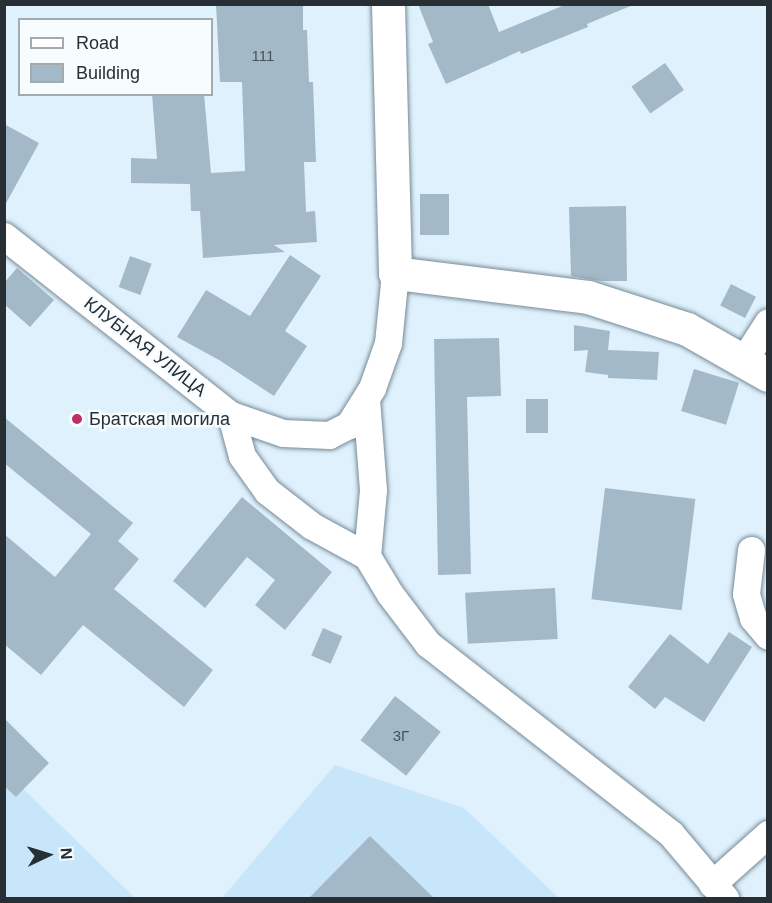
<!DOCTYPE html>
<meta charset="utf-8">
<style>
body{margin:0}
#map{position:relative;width:772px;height:903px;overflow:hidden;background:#dff1fc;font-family:Helvetica,sans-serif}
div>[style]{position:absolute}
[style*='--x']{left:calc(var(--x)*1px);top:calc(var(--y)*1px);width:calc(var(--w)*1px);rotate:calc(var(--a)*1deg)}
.built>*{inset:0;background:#c8e6f9}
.building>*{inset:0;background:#a4b9c7;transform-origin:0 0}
.roads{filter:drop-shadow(0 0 2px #768a97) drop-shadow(0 0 2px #768a97)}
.minor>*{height:27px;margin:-13.5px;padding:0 13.5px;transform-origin:13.5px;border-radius:13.5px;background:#fff}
.major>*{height:33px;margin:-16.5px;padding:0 16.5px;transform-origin:16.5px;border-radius:16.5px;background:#fff}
.dots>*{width:16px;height:16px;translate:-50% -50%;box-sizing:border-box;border:3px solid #f7fcff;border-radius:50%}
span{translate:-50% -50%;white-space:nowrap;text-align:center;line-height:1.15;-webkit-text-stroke:5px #f7fcff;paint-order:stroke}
.number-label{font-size:15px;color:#46525a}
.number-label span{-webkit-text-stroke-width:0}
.street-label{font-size:18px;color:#272f35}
.poi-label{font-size:18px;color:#272f35}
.left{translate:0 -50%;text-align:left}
.frame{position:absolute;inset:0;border:6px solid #272f35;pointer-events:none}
.legend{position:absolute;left:18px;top:18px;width:195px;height:78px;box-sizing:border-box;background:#f7fcff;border:2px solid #a4aaae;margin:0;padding:8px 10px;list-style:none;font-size:18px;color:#272f35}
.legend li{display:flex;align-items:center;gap:12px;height:30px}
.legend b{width:30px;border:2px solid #a4aaae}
.north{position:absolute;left:18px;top:825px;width:60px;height:60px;-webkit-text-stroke:4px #f7fcff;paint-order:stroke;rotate:86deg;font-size:16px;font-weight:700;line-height:24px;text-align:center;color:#272f35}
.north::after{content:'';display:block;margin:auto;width:21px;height:27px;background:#272f35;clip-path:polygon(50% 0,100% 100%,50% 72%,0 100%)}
</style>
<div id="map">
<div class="built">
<i style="clip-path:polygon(335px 765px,464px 808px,559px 898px,222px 898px)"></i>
<i style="clip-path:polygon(5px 771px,135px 898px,5px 898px)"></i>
</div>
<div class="building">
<i style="clip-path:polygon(216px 4px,303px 4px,303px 30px,307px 30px,309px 82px,313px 82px,316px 162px,304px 162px,306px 212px,315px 211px,317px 242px,274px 245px,285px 252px,203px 258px,200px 211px,191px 211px,190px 184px,131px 183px,131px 158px,157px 159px,152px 94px,204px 94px,211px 173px,245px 171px,242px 82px,220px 82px)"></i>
<i style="clip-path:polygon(418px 4px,488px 4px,499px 32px,567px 4px,633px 5px,587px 24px,588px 27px,521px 54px,520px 51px,446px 84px,428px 44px,433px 42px)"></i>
<i style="left:665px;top:63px;width:33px;height:41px;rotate:55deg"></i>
<i style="clip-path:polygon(4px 124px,39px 143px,4px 207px)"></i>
<i style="left:420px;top:194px;width:29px;height:41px"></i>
<i style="clip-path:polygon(626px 206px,627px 281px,600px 281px,571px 276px,569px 207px)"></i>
<i style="clip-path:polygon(290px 255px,321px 276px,285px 331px,307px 346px,274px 396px,219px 360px,177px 337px,206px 290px,250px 316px)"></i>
<i style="left:130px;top:256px;width:23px;height:33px;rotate:20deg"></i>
<i style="clip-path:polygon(17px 268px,54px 300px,30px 327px,4px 304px,4px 283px)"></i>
<i style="left:731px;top:284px;width:28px;height:24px;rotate:27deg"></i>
<i style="clip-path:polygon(574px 325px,610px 331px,608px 350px,659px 352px,657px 380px,608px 378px,608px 375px,585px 372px,588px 350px,574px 351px)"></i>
<i style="clip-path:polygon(499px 338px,501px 396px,467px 397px,471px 574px,438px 575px,434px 339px)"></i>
<i style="left:694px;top:369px;width:47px;height:44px;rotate:17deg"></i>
<i style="left:526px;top:399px;width:22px;height:34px"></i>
<i style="clip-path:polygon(4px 417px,133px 523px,118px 541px,139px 559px,114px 589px,213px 670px,184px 707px,83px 625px,41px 675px,4px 644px,4px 534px,55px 577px,91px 534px,4px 463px)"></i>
<i style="left:605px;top:488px;width:91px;height:112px;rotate:7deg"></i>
<i style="clip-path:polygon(242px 497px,332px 572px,285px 630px,255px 605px,275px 580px,247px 557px,205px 608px,173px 581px)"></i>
<i style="left:555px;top:588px;width:51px;height:90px;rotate:87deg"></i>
<i style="left:323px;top:628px;width:21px;height:30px;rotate:23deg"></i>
<i style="clip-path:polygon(729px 632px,752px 647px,704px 722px,665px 697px,655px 709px,628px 687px,670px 634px,708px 664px)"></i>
<i style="left:395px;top:696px;width:58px;height:56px;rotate:38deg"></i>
<i style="clip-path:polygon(4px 718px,49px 763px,16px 797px,4px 786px)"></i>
<i style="clip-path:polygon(370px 836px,434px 898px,309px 898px)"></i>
</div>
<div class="roads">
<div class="minor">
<i style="--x:4;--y:236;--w:289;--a:38.3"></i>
<i style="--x:231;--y:415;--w:55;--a:19.1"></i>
<i style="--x:283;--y:433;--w:46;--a:2.5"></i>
<i style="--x:329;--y:435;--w:22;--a:-27"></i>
<i style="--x:349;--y:425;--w:44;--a:-58.1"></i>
<i style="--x:372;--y:388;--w:48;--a:-70.4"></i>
<i style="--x:388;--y:343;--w:70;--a:-84.3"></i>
<i style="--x:743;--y:361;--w:46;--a:-57.3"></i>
<i style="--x:366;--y:399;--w:91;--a:85.6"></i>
<i style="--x:373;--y:490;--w:66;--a:95.2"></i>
<i style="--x:231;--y:415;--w:42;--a:75"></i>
<i style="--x:242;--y:456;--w:43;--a:54.5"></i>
<i style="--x:267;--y:491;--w:57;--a:37.9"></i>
<i style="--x:312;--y:526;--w:63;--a:28.6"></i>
<i style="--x:367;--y:556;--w:44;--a:58.8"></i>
<i style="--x:390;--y:594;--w:63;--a:52.8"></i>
<i style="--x:428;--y:644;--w:308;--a:38"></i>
<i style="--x:671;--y:834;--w:84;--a:49.8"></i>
<i style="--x:751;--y:550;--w:44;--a:96.5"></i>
<i style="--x:746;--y:594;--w:25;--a:74"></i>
<i style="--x:753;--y:618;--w:23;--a:50"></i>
<i style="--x:712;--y:884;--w:75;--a:-41.8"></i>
</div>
<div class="major">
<i style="--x:388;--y:4;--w:269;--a:88.5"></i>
<i style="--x:395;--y:273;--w:194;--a:7.1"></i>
<i style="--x:588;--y:297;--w:104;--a:17.9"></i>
<i style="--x:687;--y:329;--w:93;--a:29.6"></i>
</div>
</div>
<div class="dots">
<i style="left:77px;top:419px;background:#bc3065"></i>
</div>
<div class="number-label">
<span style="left:263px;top:56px">111</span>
<span style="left:401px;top:736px">3Г</span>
</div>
<div class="street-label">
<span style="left:145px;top:347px;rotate:38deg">КЛУБНАЯ УЛИЦА</span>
</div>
<div class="poi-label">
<span class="left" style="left:89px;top:419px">Братская могила</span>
</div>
<div class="frame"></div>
<ul class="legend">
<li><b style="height:8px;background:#fff"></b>Road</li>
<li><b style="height:16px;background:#a4b9c7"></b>Building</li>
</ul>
<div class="north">N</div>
</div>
